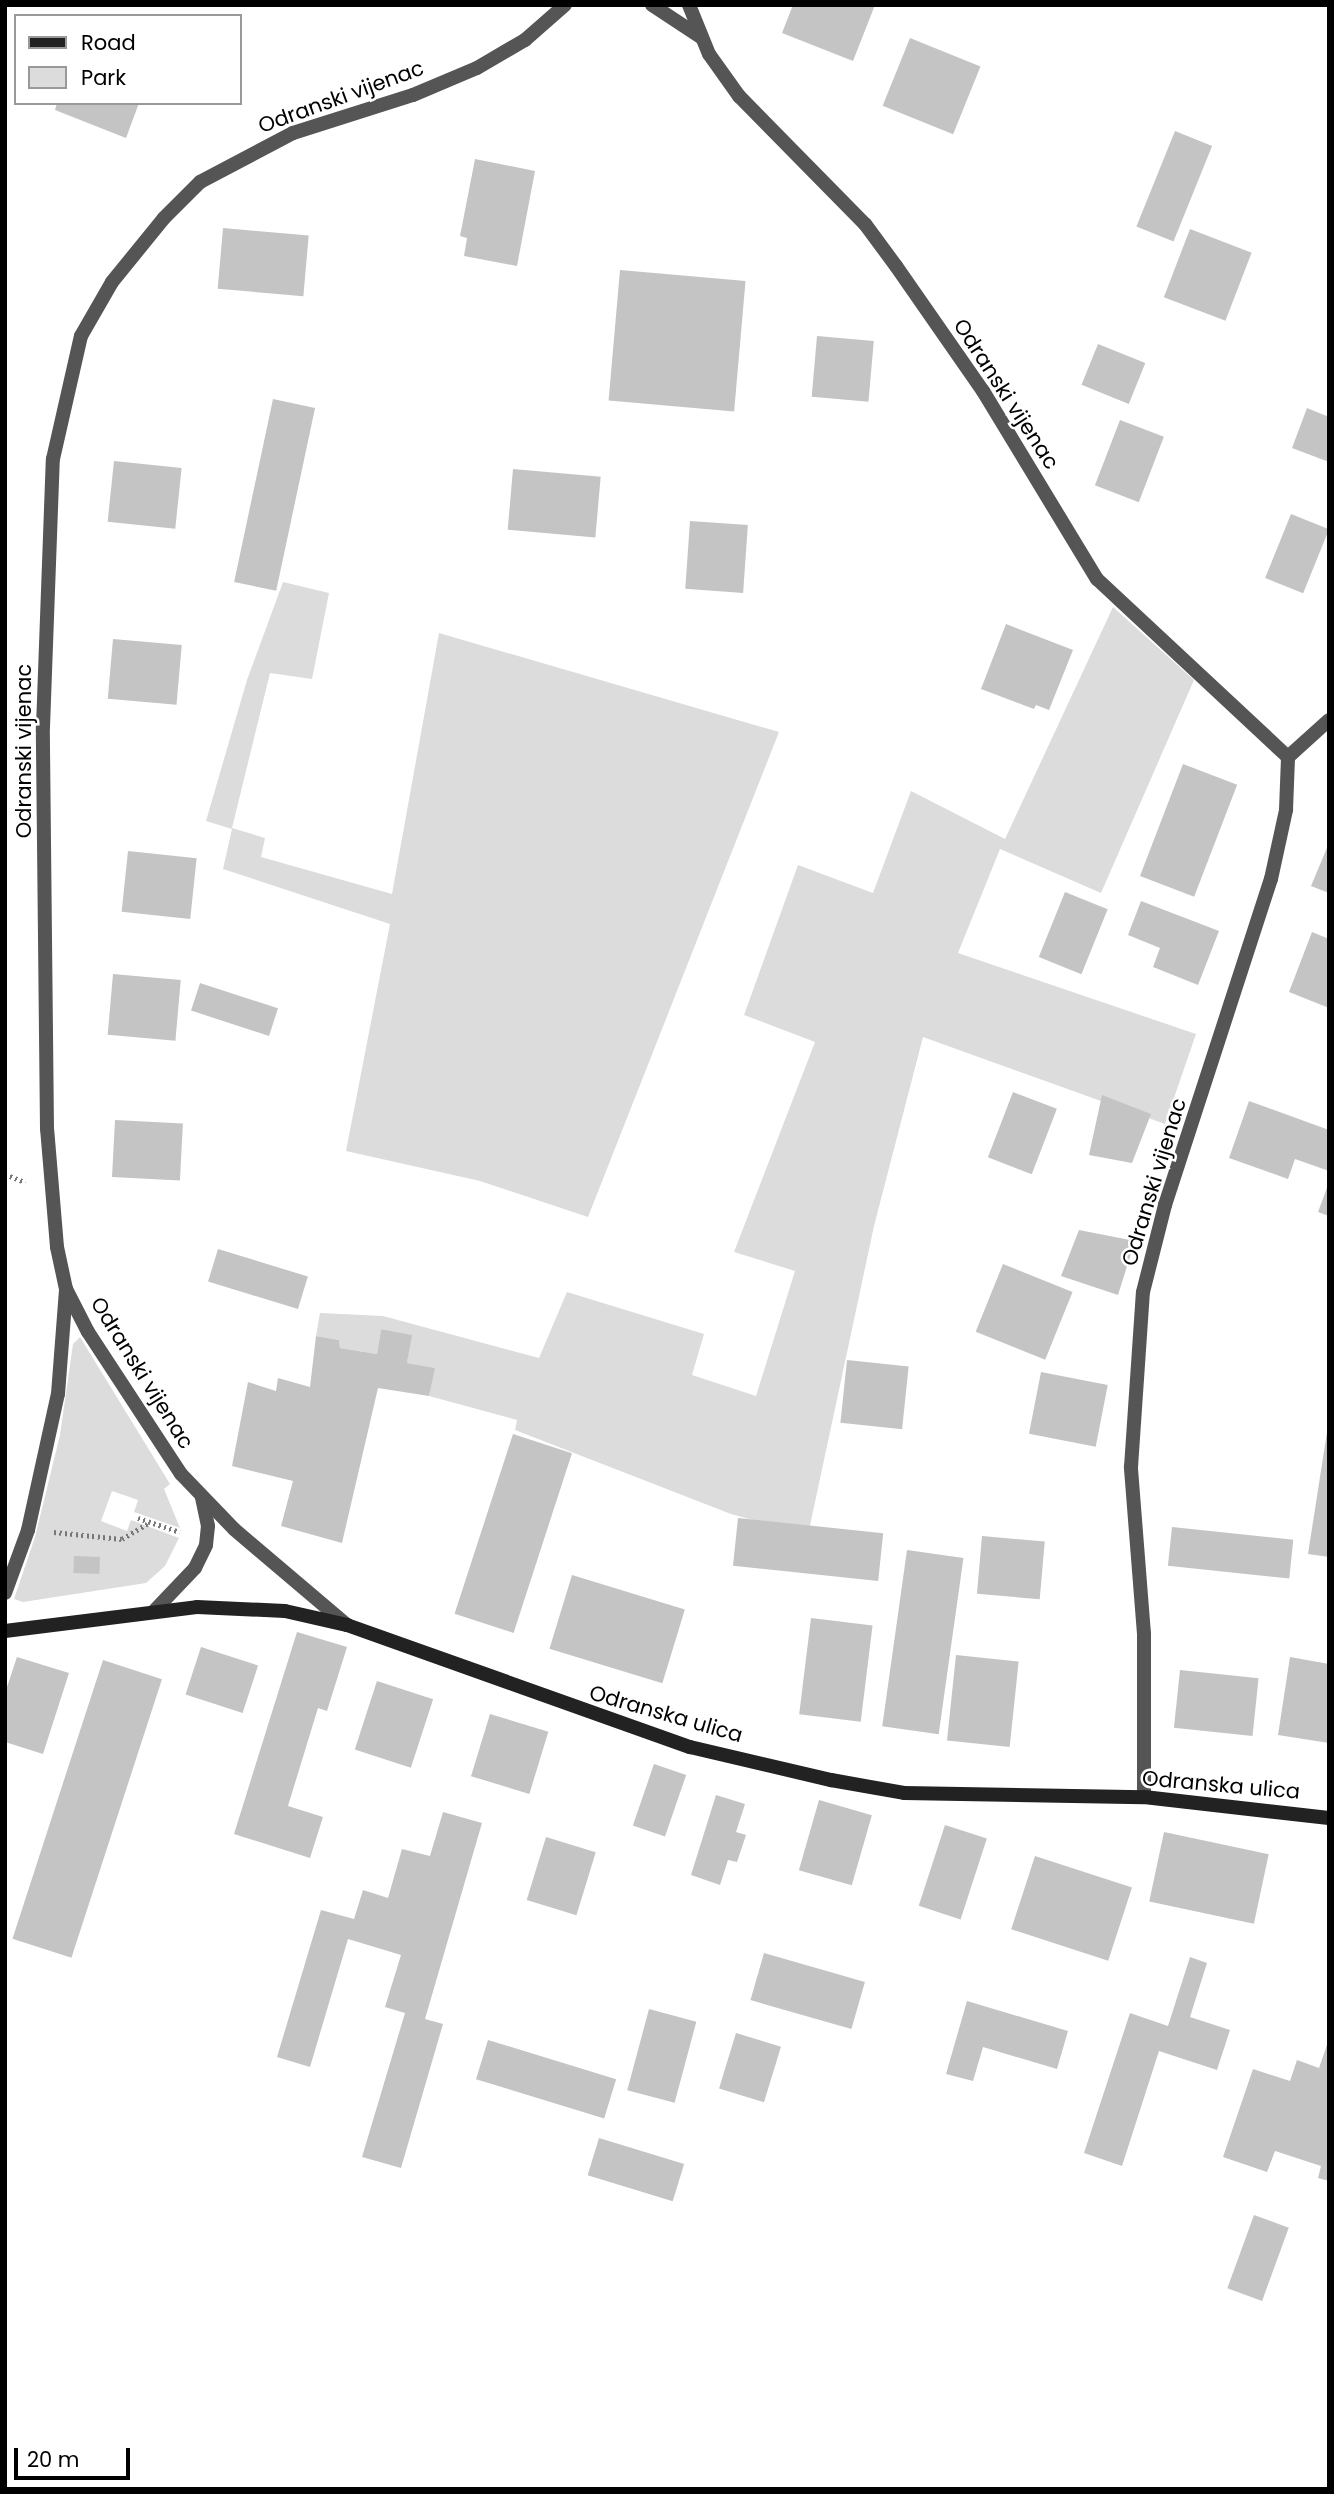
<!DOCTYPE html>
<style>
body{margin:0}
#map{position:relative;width:1334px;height:2494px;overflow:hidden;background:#fff;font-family:Poppins,sans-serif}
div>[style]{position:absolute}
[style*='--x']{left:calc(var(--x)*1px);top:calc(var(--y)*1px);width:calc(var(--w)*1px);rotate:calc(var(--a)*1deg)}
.green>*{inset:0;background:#dcdcdc}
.building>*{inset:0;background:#c4c4c4;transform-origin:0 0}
.path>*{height:4.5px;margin-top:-2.25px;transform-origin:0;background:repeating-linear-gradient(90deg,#777 0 2px,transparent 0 5.5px)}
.lane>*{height:14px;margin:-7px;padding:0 7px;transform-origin:7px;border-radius:7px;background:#555}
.street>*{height:14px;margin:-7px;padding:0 7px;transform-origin:7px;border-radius:7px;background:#555}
.secondary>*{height:14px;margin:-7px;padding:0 7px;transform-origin:7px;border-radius:7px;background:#222}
span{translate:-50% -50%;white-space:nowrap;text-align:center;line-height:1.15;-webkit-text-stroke:5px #fff;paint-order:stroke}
.street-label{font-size:21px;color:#000}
.frame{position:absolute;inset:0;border:7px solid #000;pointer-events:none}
.legend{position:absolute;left:14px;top:14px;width:228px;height:91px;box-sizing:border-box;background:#fff;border:2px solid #999;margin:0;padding:9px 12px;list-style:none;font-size:21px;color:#000}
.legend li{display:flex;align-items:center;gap:14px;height:35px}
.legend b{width:35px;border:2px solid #999}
.scale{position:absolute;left:14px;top:2448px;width:116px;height:32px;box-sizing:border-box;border:4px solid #000;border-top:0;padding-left:9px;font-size:21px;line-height:24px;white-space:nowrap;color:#000;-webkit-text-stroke:5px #fff;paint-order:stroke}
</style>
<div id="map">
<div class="green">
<i style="clip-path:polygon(283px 582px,329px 593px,312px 679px,270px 673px,232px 828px,265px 838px,261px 857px,392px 894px,439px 633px,779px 732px,588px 1217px,480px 1181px,346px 1151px,390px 924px,223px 869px,232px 829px,206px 821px,247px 680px)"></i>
<i style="clip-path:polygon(1113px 607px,1194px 680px,1101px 893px,1000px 849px,958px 953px,1196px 1034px,1165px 1124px,923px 1037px,874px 1226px,808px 1535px,731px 1514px,515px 1430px,517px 1420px,429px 1396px,434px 1368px,407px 1363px,411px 1335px,381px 1329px,377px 1354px,340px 1348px,339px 1340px,316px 1336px,320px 1313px,383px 1316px,539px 1358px,567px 1292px,704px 1334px,692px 1375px,756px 1396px,795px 1271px,734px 1252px,815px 1042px,744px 1015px,798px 865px,873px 893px,911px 791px,1005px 839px)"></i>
<i style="clip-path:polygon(80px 1337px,170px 1484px,164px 1489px,180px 1528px,134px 1512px,138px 1500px,112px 1491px,101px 1521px,127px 1531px,131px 1520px,179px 1538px,165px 1566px,146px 1583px,23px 1602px,14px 1599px,35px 1537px,60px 1435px,73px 1344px)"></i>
</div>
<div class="building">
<i style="clip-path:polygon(793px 5px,875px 5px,853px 61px,782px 33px)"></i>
<i style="left:910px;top:38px;width:76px;height:73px;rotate:22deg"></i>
<i style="clip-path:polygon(57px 103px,139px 103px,126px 138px,55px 110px)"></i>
<i style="left:1175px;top:131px;width:40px;height:103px;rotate:22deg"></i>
<i style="clip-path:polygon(475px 159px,535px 171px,517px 266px,464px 256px,467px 238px,460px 236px)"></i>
<i style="left:223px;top:228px;width:86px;height:61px;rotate:5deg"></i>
<i style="left:1190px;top:229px;width:66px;height:73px;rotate:21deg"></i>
<i style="left:620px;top:270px;width:126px;height:131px;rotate:5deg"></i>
<i style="left:817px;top:336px;width:57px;height:61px;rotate:5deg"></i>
<i style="left:1098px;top:344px;width:51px;height:44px;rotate:22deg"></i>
<i style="left:273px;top:399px;width:43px;height:187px;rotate:12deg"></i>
<i style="clip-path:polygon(1307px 408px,1329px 417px,1329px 462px,1292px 448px)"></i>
<i style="left:1120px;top:420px;width:47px;height:70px;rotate:21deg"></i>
<i style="left:114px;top:461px;width:68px;height:61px;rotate:6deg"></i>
<i style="left:513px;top:469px;width:88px;height:61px;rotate:5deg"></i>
<i style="left:1291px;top:514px;width:41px;height:69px;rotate:22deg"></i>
<i style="left:690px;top:521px;width:58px;height:68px;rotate:4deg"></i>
<i style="clip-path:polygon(1006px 624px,1073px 650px,1049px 710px,1036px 705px,1034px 709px,981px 689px)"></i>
<i style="left:113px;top:639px;width:69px;height:60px;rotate:5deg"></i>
<i style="left:1183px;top:764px;width:58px;height:120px;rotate:21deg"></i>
<i style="clip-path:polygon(1329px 843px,1329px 893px,1311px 886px)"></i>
<i style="left:128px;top:851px;width:69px;height:61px;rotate:6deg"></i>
<i style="left:1065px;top:892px;width:46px;height:70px;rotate:22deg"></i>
<i style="clip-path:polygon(1141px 901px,1219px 931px,1198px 985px,1153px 967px,1160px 948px,1128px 935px)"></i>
<i style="clip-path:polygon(1312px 932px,1329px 939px,1329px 1008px,1289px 992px)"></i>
<i style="left:113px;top:974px;width:68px;height:61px;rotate:5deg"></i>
<i style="left:200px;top:983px;width:82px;height:29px;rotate:18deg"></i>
<i style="left:1013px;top:1092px;width:47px;height:70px;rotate:21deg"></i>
<i style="clip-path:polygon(1102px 1095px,1151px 1114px,1132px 1163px,1089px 1155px)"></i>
<i style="clip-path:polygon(1249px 1101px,1329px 1130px,1329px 1171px,1295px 1159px,1288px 1179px,1229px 1158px)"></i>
<i style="left:115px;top:1120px;width:68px;height:57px;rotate:3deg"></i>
<i style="clip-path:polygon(1328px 1185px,1329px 1185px,1329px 1216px,1318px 1212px)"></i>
<i style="clip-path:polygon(1079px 1230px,1135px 1241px,1118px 1295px,1061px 1276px)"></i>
<i style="left:218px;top:1249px;width:94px;height:34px;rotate:17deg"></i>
<i style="left:1003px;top:1264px;width:75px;height:73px;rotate:22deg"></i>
<i style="clip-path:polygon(381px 1329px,412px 1335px,407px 1363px,435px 1368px,429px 1396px,378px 1388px,342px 1543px,281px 1526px,293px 1481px,232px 1466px,248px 1382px,276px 1391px,278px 1378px,310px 1387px,316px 1336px,339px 1340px,340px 1348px,377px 1354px)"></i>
<i style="left:847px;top:1360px;width:62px;height:63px;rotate:6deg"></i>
<i style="left:1041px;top:1372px;width:68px;height:63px;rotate:11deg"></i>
<i style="clip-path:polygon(1327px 1432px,1329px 1432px,1329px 1557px,1308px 1554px)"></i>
<i style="left:513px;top:1434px;width:62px;height:189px;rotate:18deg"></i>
<i style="left:738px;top:1518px;width:146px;height:48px;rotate:6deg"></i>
<i style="left:1172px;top:1527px;width:122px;height:39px;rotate:6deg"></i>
<i style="left:982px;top:1536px;width:63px;height:58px;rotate:5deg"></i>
<i style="left:907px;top:1550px;width:57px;height:178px;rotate:8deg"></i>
<i style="left:74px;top:1556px;width:26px;height:17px;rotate:2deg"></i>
<i style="left:572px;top:1575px;width:118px;height:77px;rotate:17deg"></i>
<i style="left:811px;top:1618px;width:62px;height:97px;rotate:7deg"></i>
<i style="clip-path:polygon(297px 1632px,347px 1647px,327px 1711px,318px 1708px,288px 1806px,323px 1817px,310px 1858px,234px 1834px)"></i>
<i style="left:201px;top:1647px;width:60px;height:50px;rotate:18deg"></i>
<i style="left:956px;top:1655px;width:63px;height:86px;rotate:6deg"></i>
<i style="clip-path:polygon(17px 1657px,69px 1673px,43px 1754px,5px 1742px,5px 1693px)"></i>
<i style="clip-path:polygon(1290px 1657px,1329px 1664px,1329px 1743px,1278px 1735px)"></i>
<i style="left:103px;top:1660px;width:62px;height:293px;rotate:18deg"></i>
<i style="left:1180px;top:1670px;width:79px;height:58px;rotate:6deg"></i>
<i style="left:377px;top:1681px;width:59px;height:72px;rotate:18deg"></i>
<i style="left:490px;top:1714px;width:61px;height:65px;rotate:17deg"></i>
<i style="left:654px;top:1764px;width:34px;height:65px;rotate:19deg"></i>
<i style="clip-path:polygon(716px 1795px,745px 1804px,736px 1832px,746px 1835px,737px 1862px,728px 1860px,720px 1885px,691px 1875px)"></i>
<i style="left:819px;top:1800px;width:55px;height:73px;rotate:16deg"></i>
<i style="clip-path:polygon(443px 1812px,482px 1823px,425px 2019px,443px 2024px,401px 2168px,362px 2157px,405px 2013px,385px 2007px,401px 1955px,348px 1939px,310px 2067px,277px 2057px,321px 1910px,354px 1919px,363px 1890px,388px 1898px,402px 1849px,430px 1856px)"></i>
<i style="left:945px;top:1825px;width:44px;height:85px;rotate:18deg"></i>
<i style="left:1164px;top:1832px;width:107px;height:71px;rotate:12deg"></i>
<i style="left:546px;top:1837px;width:52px;height:66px;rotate:17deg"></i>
<i style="left:1035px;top:1856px;width:102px;height:77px;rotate:18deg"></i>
<i style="left:764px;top:1953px;width:105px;height:49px;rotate:16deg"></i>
<i style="clip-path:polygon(1190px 1957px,1207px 1963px,1190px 2017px,1230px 2030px,1217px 2070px,1159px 2051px,1122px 2166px,1084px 2153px,1130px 2013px,1168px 2026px)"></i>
<i style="clip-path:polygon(967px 2001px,1068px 2031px,1057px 2069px,983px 2047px,973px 2081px,946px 2074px)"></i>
<i style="left:649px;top:2009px;width:49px;height:84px;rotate:15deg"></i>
<i style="left:736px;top:2033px;width:47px;height:58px;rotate:17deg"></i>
<i style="clip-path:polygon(1329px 2039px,1329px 2181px,1318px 2178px,1321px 2166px,1275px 2151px,1267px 2172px,1223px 2157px,1253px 2069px,1290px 2081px,1297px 2060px,1319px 2068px)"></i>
<i style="left:488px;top:2040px;width:134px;height:41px;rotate:17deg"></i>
<i style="left:599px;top:2138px;width:89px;height:39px;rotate:17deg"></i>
<i style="left:1254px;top:2215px;width:37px;height:78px;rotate:20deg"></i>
</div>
<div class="path">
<i style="--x:5;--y:1174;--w:22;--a:22"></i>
<i style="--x:138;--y:1518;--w:44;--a:18.4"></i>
<i style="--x:54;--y:1532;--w:68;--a:5.9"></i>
<i style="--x:122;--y:1539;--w:33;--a:-31"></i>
</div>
<div class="lane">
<i style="--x:5;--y:1593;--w:67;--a:-69.9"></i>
<i style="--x:28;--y:1530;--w:139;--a:-77.6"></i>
<i style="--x:58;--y:1394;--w:105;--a:-85.6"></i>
</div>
<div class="street">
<i style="--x:652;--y:5;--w:60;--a:33.4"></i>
<i style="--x:689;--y:5;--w:53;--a:67.8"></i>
<i style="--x:709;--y:54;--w:52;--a:54.5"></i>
<i style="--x:739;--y:96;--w:180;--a:45.5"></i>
<i style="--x:865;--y:224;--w:52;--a:53.6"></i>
<i style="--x:896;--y:266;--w:152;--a:55.2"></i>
<i style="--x:983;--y:391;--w:220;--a:58.8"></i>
<i style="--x:1097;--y:579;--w:261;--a:43"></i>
<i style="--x:155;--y:1610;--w:58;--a:-46.4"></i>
<i style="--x:195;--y:1568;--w:25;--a:-64"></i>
<i style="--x:206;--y:1545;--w:19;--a:-84"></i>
<i style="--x:208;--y:1526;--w:29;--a:-102"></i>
<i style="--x:347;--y:1625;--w:148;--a:-139.7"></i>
<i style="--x:234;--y:1529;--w:76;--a:-133.9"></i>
<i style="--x:181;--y:1474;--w:170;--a:-123.2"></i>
<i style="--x:88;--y:1332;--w:48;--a:-117.1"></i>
<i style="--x:66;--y:1289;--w:43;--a:-102.1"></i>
<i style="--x:57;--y:1247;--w:118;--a:-94.8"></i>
<i style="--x:47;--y:1129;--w:402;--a:-90.6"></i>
<i style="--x:43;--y:727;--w:268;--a:-87.9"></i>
<i style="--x:53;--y:459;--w:126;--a:-77.2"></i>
<i style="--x:81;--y:336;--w:62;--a:-60.1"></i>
<i style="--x:112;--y:282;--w:82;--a:-50.9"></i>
<i style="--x:164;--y:218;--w:51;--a:-45"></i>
<i style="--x:200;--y:182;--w:105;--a:-27.8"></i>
<i style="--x:293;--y:133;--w:126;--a:-17.6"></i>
<i style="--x:413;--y:95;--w:69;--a:-22.9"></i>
<i style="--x:477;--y:68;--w:56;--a:-30.3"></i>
<i style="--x:525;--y:40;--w:53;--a:-41.2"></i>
<i style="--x:1144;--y:1797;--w:163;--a:-90"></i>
<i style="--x:1144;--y:1634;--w:168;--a:-94.5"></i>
<i style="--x:1131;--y:1467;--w:175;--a:-86.1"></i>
<i style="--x:1143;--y:1292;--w:90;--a:-75.8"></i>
<i style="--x:1165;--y:1205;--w:343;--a:-72"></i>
<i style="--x:1271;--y:879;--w:71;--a:-77.7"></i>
<i style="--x:1286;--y:810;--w:53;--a:-87.8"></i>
<i style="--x:1288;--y:757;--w:55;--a:-42.1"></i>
</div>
<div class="secondary">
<i style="--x:5;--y:1631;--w:193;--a:-7.1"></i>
<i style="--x:197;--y:1607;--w:88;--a:2.6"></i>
<i style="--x:285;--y:1611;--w:64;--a:12.7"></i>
<i style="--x:347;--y:1625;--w:364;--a:19.6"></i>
<i style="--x:690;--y:1747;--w:145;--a:13.2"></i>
<i style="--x:831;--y:1780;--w:74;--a:10.1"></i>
<i style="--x:904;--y:1793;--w:240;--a:1"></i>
<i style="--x:1144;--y:1797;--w:186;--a:6.5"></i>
</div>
<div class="street-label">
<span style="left:341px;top:97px;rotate:-20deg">Odranski vijenac</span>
<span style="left:1006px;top:394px;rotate:57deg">Odranski vijenac</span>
<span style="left:24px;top:751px;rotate:-90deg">Odranski vijenac</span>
<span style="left:1154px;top:1182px;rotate:-73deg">Odranski vijenac</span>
<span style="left:142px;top:1373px;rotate:58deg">Odranski vijenac</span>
<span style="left:666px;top:1714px;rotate:16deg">Odranska ulica</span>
<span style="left:1221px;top:1785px;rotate:5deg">Odranska ulica</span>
</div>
<div class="frame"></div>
<ul class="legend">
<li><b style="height:9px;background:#222"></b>Road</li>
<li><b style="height:19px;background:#dcdcdc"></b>Park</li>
</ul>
<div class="scale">20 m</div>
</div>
